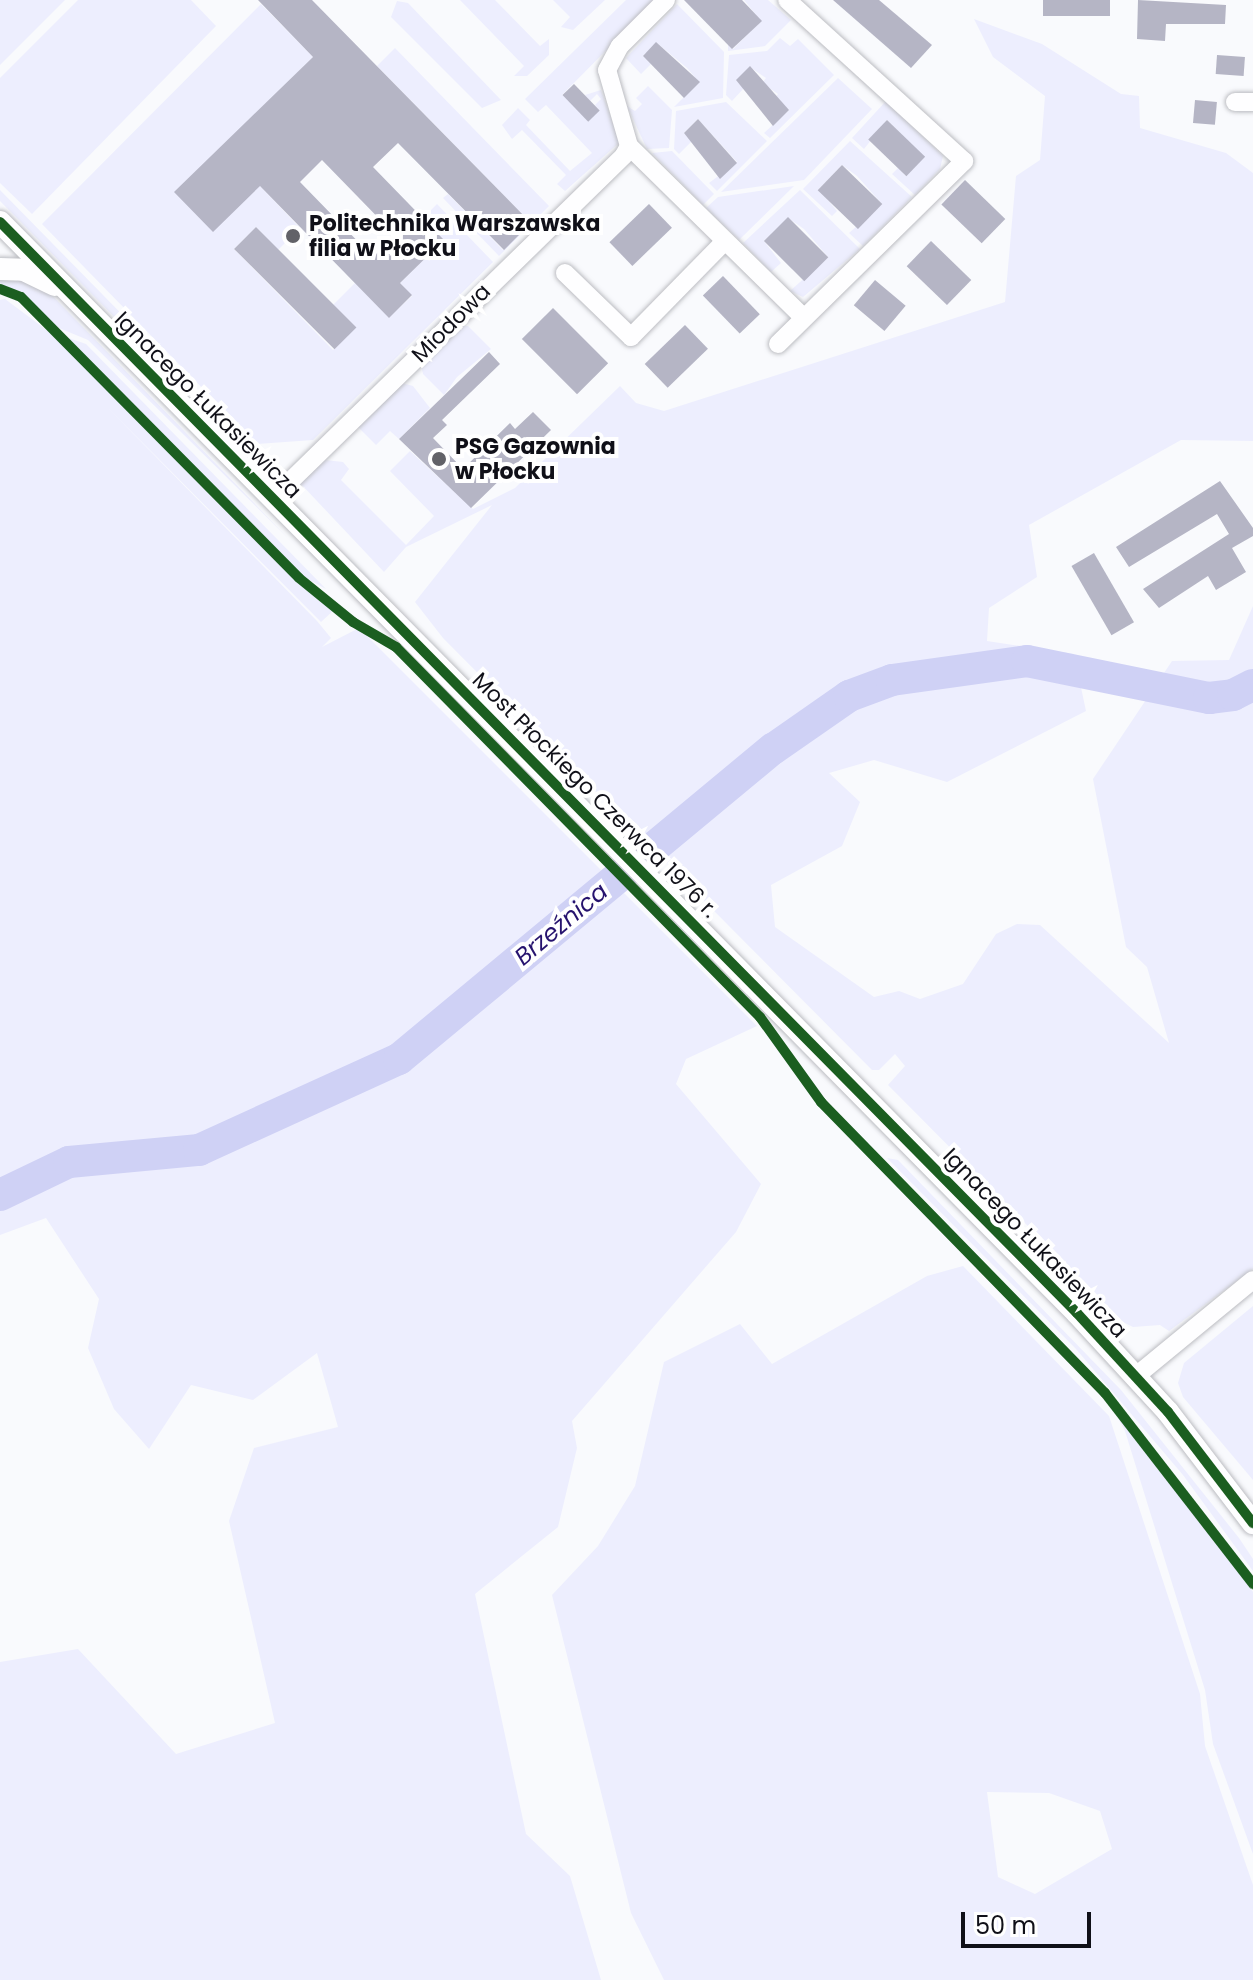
<!DOCTYPE html>
<meta charset="utf-8">
<style>
body{margin:0}
#map{position:relative;width:1253px;height:1980px;overflow:hidden;background:#f9fafd;font-family:Poppins,sans-serif}
div>[style]{position:absolute}
[style*='--x']{left:calc(var(--x)*1px);top:calc(var(--y)*1px);width:calc(var(--w)*1px);rotate:calc(var(--a)*1deg)}
.green>*{inset:0;background:#edeefe}
.river>*{height:32px;margin:-16px;padding:0 16px;transform-origin:16px;border-radius:16px;background:#cfd1f5}
.building>*{inset:0;background:#b5b5c5;transform-origin:0 0}
.roads{filter:drop-shadow(0 0 2px #bcbdc2) drop-shadow(0 0 2px #bcbdc2)}
.minor>*{height:18px;margin:-9px;padding:0 9px;transform-origin:9px;border-radius:9px;background:#fefeff}
.tertiary>*{height:22px;margin:-11px;padding:0 11px;transform-origin:11px;border-radius:11px;background:#fefeff}
.cycleway>*{height:10px;margin:-5px;padding:0 5px;transform-origin:5px;border-radius:5px;background:#1b5e20}
.dots>*{width:22px;height:22px;translate:-50% -50%;box-sizing:border-box;border:4px solid #fff;border-radius:50%}
span{translate:-50% -50%;white-space:nowrap;text-align:center;line-height:1.15;-webkit-text-stroke:8px #fff;paint-order:stroke}
.poi-label{font-size:22px;color:#101018;font-weight:700}
.left{translate:0 -50%;text-align:left}
.street-label{font-size:22px;color:#101018}
.water-label{font-size:24px;color:#26136e;font-style:italic}
.scale{position:absolute;left:961px;top:1912px;width:130px;height:36px;box-sizing:border-box;border:4px solid #101018;border-top:0;padding-left:10px;font-size:24px;line-height:28px;white-space:nowrap;color:#101018;-webkit-text-stroke:6px #fff;paint-order:stroke}
</style>
<div id="map">
<div class="green">
<i style="clip-path:polygon(0 0,65px 0,0 65px)"></i>
<i style="clip-path:polygon(78px 0,191px 0,216px 26px,32px 214px,0 183px,0 78px)"></i>
<i style="clip-path:polygon(460px 0,495px 0,540px 46px,549px 39px,549px 55px,527px 76px,514px 76px,524px 66px)"></i>
<i style="clip-path:polygon(553px 0,605px 0,573px 30px,561px 27px,570px 17px)"></i>
<i style="clip-path:polygon(626px 0,656px 0,562px 95px,600px 111px,595px 105px,601px 99px,597px 94px,590px 101px,585px 95px,601px 90px,620px 142px,565px 191px,557px 184px,566px 175px,522px 130px,512px 139px,502px 125px,518px 108px,530px 120px,526px 125px,570px 171px,592px 153px,546px 105px,538px 112px,525px 99px)"></i>
<i style="clip-path:polygon(744px 0,768px 0,791px 20px,765px 46px,728px 51px,728px 44px,733px 49px,761px 21px)"></i>
<i style="clip-path:polygon(397px 1px,408px 3px,501px 100px,482px 108px,391px 17px)"></i>
<i style="clip-path:polygon(261px 4px,313px 57px,175px 192px,260px 186px,300px 228px,278px 250px,256px 227px,234px 249px,333px 350px,355px 328px,333px 305px,355px 283px,389px 317px,412px 296px,400px 283px,444px 240px,423px 218px,437px 204px,493px 262px,313px 440px,257px 444px,42px 224px)"></i>
<i style="clip-path:polygon(677px 4px,724px 52px,723px 98px,674px 107px,699px 82px,687px 68px,657px 43px,643px 56px,651px 64px,641px 74px,626px 58px)"></i>
<i style="clip-path:polygon(974px 19px,1042px 44px,1121px 94px,1139px 96px,1140px 128px,1226px 153px,1253px 173px,1253px 441px,1181px 440px,1029px 525px,1037px 577px,989px 608px,987px 641px,1074px 654px,1086px 711px,947px 782px,874px 760px,829px 773px,860px 802px,842px 846px,771px 885px,775px 927px,874px 997px,899px 991px,920px 999px,963px 984px,996px 934px,1017px 924px,1040px 925px,1169px 1043px,1147px 967px,1126px 947px,1093px 779px,1172px 661px,1229px 660px,1253px 606px,1253px 1269px,1169px 1331px,1160px 1325px,1133px 1327px,1123px 1322px,888px 1085px,905px 1066px,895px 1054px,879px 1070px,872px 1070px,443px 638px,415px 602px,492px 505px,406px 547px,384px 572px,300px 483px,325px 460px,343px 462px,349px 469px,341px 480px,406px 545px,434px 516px,390px 471px,410px 451px,473px 509px,515px 488px,620px 386px,636px 403px,664px 411px,1005px 302px,1016px 176px,1040px 160px,1045px 96px,993px 57px)"></i>
<i style="clip-path:polygon(780px 38px,790px 46px,798px 39px,834px 75px,770px 138px,764px 133px,789px 110px,774px 99px,778px 94px,762px 83px,766px 78px,750px 67px,744px 88px,732px 101px,726px 95px,729px 55px,767px 51px)"></i>
<i style="clip-path:polygon(395px 48px,549px 206px,499px 256px,443px 198px,448px 194px,503px 250px,531px 223px,377px 66px)"></i>
<i style="clip-path:polygon(838px 78px,872px 109px,804px 180px,721px 192px)"></i>
<i style="clip-path:polygon(648px 86px,672px 110px,669px 148px,647px 149px,627px 106px,635px 111px,642px 104px,636px 98px)"></i>
<i style="clip-path:polygon(886px 101px,943px 156px,940px 169px,915px 195px,892px 174px,898px 168px,906px 176px,924px 157px,887px 120px,864px 149px,852px 138px)"></i>
<i style="clip-path:polygon(726px 102px,767px 141px,717px 191px,709px 183px,737px 162px,698px 119px,684px 133px,692px 141px,679px 154px,674px 149px,676px 111px)"></i>
<i style="clip-path:polygon(850px 141px,912px 197px,863px 246px,849px 233px,882px 204px,857px 176px,842px 165px,819px 189px,837px 211px,832px 216px,803px 189px)"></i>
<i style="clip-path:polygon(672px 151px,714px 194px,703px 205px,652px 153px)"></i>
<i style="clip-path:polygon(794px 186px,739px 240px,706px 208px,718px 197px)"></i>
<i style="clip-path:polygon(0 190px,260px 455px,278px 471px,257px 462px,0 201px)"></i>
<i style="clip-path:polygon(800px 190px,860px 249px,803px 297px,790px 291px,828px 257px,804px 229px,788px 218px,764px 241px,781px 263px,771px 272px,743px 243px)"></i>
<i style="clip-path:polygon(0 276px,25px 277px,43px 286px,288px 538px,88px 340px,59px 328px,23px 295px,0 286px)"></i>
<i style="clip-path:polygon(5px 299px,60px 340px,298px 583px,334px 610px,321px 622px,106px 406px,317px 621px,331px 638px,322px 647px,359px 628px,757px 1026px,686px 1059px,676px 1084px,761px 1184px,736px 1232px,572px 1421px,577px 1448px,558px 1527px,475px 1594px,526px 1834px,570px 1876px,601px 1980px,0 1980px,0 1662px,78px 1649px,176px 1754px,275px 1723px,229px 1521px,254px 1448px,338px 1427px,317px 1353px,253px 1400px,191px 1385px,149px 1449px,114px 1409px,88px 1348px,99px 1299px,46px 1218px,0 1235px,0 300px)"></i>
<i style="clip-path:polygon(460px 326px,468px 326px,491px 349px,457px 377px,444px 395px,423px 374px,421px 364px)"></i>
<i style="clip-path:polygon(66px 337px,86px 344px,326px 589px,302px 576px)"></i>
<i style="clip-path:polygon(402px 383px,413px 386px,430px 408px,399px 439px,390px 431px,376px 445px,358px 427px)"></i>
<i style="clip-path:polygon(887px 1158px,898px 1160px,1121px 1390px,1239px 1538px,1253px 1559px,1253px 1571px,1183px 1475px,1076px 1349px)"></i>
<i style="clip-path:polygon(evenodd,963px 1266px,1109px 1416px,1200px 1694px,1205px 1746px,1253px 1885px,1253px 1980px,664px 1980px,631px 1913px,552px 1595px,598px 1546px,635px 1486px,664px 1362px,740px 1324px,772px 1364px,927px 1276px,963px 1266px,987px 1792px,1049px 1793px,1100px 1811px,1112px 1849px,1035px 1894px,998px 1877px,987px 1792px)"></i>
<i style="clip-path:polygon(1253px 1306px,1253px 1480px,1183px 1397px,1178px 1383px,1184px 1363px)"></i>
<i style="clip-path:polygon(1113px 1409px,1201px 1518px,1253px 1592px,1253px 1854px,1213px 1744px,1205px 1690px,1125px 1431px)"></i>
</div>
<div class="river">
<i style="--x:0;--y:1195;--w:76;--a:-25.6"></i>
<i style="--x:69;--y:1162;--w:131;--a:-5.3"></i>
<i style="--x:199;--y:1150;--w:220;--a:-24.5"></i>
<i style="--x:399;--y:1059;--w:486;--a:-39.7"></i>
<i style="--x:773;--y:749;--w:93;--a:-34.9"></i>
<i style="--x:849;--y:696;--w:46;--a:-20.4"></i>
<i style="--x:892;--y:680;--w:136;--a:-8"></i>
<i style="--x:1027;--y:661;--w:186;--a:11.5"></i>
<i style="--x:1209;--y:698;--w:24;--a:-7"></i>
<i style="--x:1233;--y:695;--w:22;--a:-27"></i>
</div>
<div class="building">
<i style="clip-path:polygon(evenodd,258px 0,312px 0,531px 223px,504px 250px,398px 143px,373px 167px,444px 240px,400px 283px,412px 295px,389px 318px,260px 186px,213px 232px,174px 192px,313px 57px,258px 0,322px 160px,395px 235px,373px 257px,300px 182px,322px 160px)"></i>
<i style="clip-path:polygon(684px 0,742px 0,762px 21px,732px 49px)"></i>
<i style="clip-path:polygon(833px 0,879px 0,932px 45px,911px 68px)"></i>
<i style="left:1043px;top:0;width:67px;height:16px"></i>
<i style="clip-path:polygon(1138px 0,1226px 5px,1225px 24px,1166px 24px,1165px 41px,1137px 39px)"></i>
<i style="clip-path:polygon(656px 42px,700px 82px,684px 98px,643px 56px)"></i>
<i style="left:1217px;top:55px;width:28px;height:19px;rotate:4deg"></i>
<i style="clip-path:polygon(750px 66px,789px 110px,773px 126px,736px 80px)"></i>
<i style="left:574px;top:84px;width:37px;height:16px;rotate:46deg"></i>
<i style="left:1195px;top:100px;width:22px;height:23px;rotate:5deg"></i>
<i style="clip-path:polygon(698px 119px,737px 163px,720px 179px,684px 133px)"></i>
<i style="left:887px;top:120px;width:53px;height:27px;rotate:44deg"></i>
<i style="left:842px;top:165px;width:56px;height:35px;rotate:44deg"></i>
<i style="left:965px;top:180px;width:56px;height:34px;rotate:44deg"></i>
<i style="left:649px;top:204px;width:33px;height:55px;rotate:46deg"></i>
<i style="left:788px;top:217px;width:57px;height:34px;rotate:45deg"></i>
<i style="left:256px;top:227px;width:142px;height:31px;rotate:45deg"></i>
<i style="left:931px;top:241px;width:56px;height:35px;rotate:44deg"></i>
<i style="left:723px;top:276px;width:53px;height:28px;rotate:46deg"></i>
<i style="left:875px;top:280px;width:40px;height:33px;rotate:40deg"></i>
<i style="left:553px;top:308px;width:78px;height:44px;rotate:45deg"></i>
<i style="left:685px;top:325px;width:33px;height:56px;rotate:46deg"></i>
<i style="clip-path:polygon(489px 352px,500px 364px,442px 420px,447px 425px,433px 438px,463px 469px,510px 423px,515px 429px,533px 412px,551px 430px,471px 508px,399px 439px)"></i>
<i style="clip-path:polygon(1220px 481px,1253px 528px,1253px 536px,1232px 548px,1246px 572px,1216px 590px,1208px 576px,1159px 608px,1143px 589px,1229px 534px,1217px 514px,1129px 567px,1116px 547px)"></i>
<i style="left:1094px;top:553px;width:80px;height:26px;rotate:60deg"></i>
</div>
<div class="roads">
<div class="minor">
<i style="--x:1235;--y:102;--w:18;--a:0"></i>
<i style="--x:629;--y:146;--w:245;--a:44.5"></i>
<i style="--x:565;--y:273;--w:92;--a:44.1"></i>
<i style="--x:631;--y:337;--w:134;--a:-45.6"></i>
<i style="--x:778;--y:344;--w:261;--a:-44.5"></i>
<i style="--x:964;--y:161;--w:239;--a:-137.7"></i>
<i style="--x:272;--y:499;--w:492;--a:-44.3"></i>
<i style="--x:624;--y:155;--w:10;--a:-61"></i>
<i style="--x:629;--y:146;--w:79;--a:-106.1"></i>
<i style="--x:607;--y:70;--w:27;--a:-62"></i>
<i style="--x:620;--y:46;--w:65;--a:-45"></i>
<i style="--x:1136;--y:1376;--w:151;--a:-39.4"></i>
</div>
<div class="tertiary">
<i style="--x:0;--y:222;--w:1533;--a:45.37"></i>
<i style="--x:1077;--y:1313;--w:134;--a:47.4"></i>
<i style="--x:1168;--y:1412;--w:140;--a:52.6"></i>
<i style="--x:0;--y:269;--w:24;--a:2"></i>
<i style="--x:24;--y:270;--w:34;--a:26"></i>
</div>
</div>
<div class="cycleway">
<i style="--x:0;--y:222;--w:1533;--a:45.37"></i>
<i style="--x:1077;--y:1313;--w:134;--a:47.4"></i>
<i style="--x:1168;--y:1412;--w:140;--a:52.6"></i>
<i style="--x:0;--y:289;--w:22;--a:21"></i>
<i style="--x:21;--y:297;--w:395;--a:45.3"></i>
<i style="--x:299;--y:578;--w:70;--a:39.2"></i>
<i style="--x:353;--y:622;--w:50;--a:30.2"></i>
<i style="--x:396;--y:647;--w:519;--a:45.47"></i>
<i style="--x:760;--y:1017;--w:105;--a:54.3"></i>
<i style="--x:821;--y:1102;--w:407;--a:45.7"></i>
<i style="--x:1105;--y:1393;--w:242;--a:52.2"></i>
</div>
<div class="dots">
<i style="left:293px;top:236px;background:#626268"></i>
<i style="left:439px;top:459px;background:#626268"></i>
</div>
<div class="poi-label">
<span class="left" style="left:309px;top:236px">Politechnika Warszawska<br>filia w Płocku</span>
<span class="left" style="left:455px;top:459px">PSG Gazownia<br>w Płocku</span>
</div>
<div class="street-label">
<span style="left:451px;top:323px;rotate:-45deg">Miodowa</span>
<span style="left:208px;top:405px;rotate:45deg">Ignacego Łukasiewicza</span>
<span style="left:595px;top:795px;rotate:45deg">Most Płockiego Czerwca 1976 r.</span>
<span style="left:1035px;top:1243px;rotate:46deg">Ignacego Łukasiewicza</span>
</div>
<div class="water-label">
<span style="left:561px;top:924px;rotate:-40deg">Brzeźnica</span>
</div>
<div class="scale">50 m</div>
</div>
